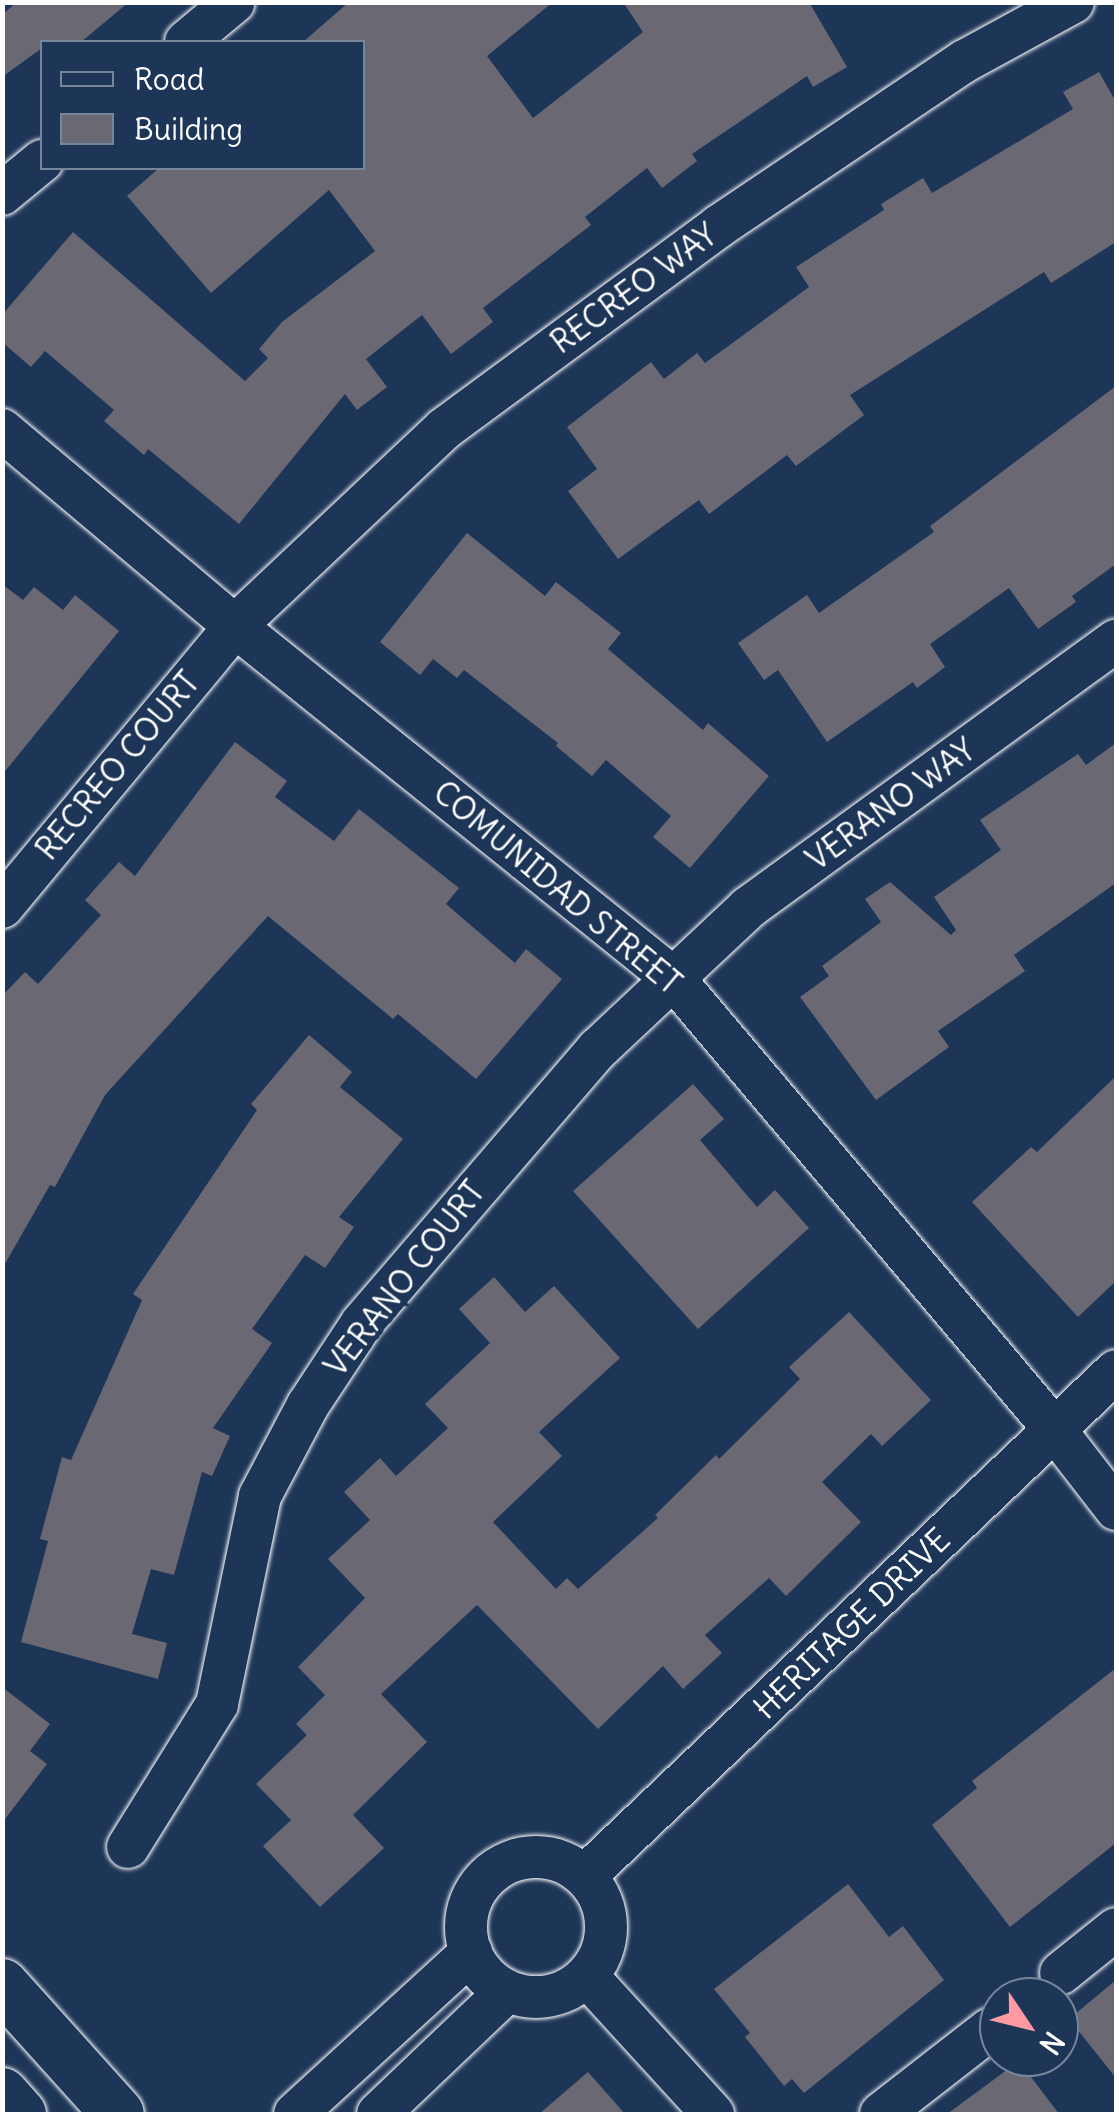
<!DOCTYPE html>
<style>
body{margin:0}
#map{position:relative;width:1119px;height:2117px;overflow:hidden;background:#1d3557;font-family:Delius,sans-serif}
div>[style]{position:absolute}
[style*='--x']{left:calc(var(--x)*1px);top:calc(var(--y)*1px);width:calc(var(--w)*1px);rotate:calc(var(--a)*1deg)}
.building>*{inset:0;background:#6a6873}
.roads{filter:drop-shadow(0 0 2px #fff) drop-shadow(0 0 2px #fff)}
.minor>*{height:42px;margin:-21px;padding:0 21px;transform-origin:21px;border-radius:21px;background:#1d3557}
.minor>.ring{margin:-21px;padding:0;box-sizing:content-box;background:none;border:42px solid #1d3557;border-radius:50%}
.major>*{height:52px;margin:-26px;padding:0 26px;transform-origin:26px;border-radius:26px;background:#1d3557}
span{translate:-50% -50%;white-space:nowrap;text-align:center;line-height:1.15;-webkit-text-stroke:10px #1d3557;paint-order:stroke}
.street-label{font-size:32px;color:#fff}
.frame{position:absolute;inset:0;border:5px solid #fff;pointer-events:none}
.legend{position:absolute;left:40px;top:40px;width:325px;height:130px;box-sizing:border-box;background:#1d3557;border:2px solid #77869a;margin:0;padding:12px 18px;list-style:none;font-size:30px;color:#fff}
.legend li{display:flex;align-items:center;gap:20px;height:50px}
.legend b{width:50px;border:2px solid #77869a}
.north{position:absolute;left:979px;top:1977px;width:100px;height:100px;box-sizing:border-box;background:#1d3557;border:2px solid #77869a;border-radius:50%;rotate:125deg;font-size:28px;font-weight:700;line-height:40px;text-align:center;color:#fff}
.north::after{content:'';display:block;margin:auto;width:35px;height:45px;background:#ff9aa2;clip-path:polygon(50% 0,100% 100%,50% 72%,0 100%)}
</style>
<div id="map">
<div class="building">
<i style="clip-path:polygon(17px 2px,129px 2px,81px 42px,42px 42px,42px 48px,2px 77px,2px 15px)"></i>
<i style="clip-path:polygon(349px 2px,553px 2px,487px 56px,533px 118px,643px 32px,623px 2px,809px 2px,847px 67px,813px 87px,807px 76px,692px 154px,697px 161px,662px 188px,647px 168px,585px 217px,591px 225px,483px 308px,493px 322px,451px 354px,422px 315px,366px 359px,387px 387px,357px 410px,345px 394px,239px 524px,148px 449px,144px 455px,104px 421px,114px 410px,45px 351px,31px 367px,2px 342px,2px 315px,73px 232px,245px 381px,268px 358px,259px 349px,282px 322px,375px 251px,329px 190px,211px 293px,127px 196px,159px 168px,362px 168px,362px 42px,303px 42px)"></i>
<i style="clip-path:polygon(1099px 72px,1116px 102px,1116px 242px,1051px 283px,1044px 272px,850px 395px,864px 415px,796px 466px,787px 455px,709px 514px,699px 500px,618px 559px,568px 491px,597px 469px,567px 427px,651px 362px,664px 379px,697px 353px,705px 363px,809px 287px,796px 267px,884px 210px,881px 204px,923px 178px,932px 193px,1073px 109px,1063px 92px)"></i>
<i style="clip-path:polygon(1116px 386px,1116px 564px,1072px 596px,1076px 602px,1038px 629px,1009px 588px,930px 644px,945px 667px,917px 688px,913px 682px,827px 742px,778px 670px,764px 680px,738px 643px,807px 595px,819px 613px,934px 532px,930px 526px)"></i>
<i style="clip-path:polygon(467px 533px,545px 596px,556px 582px,621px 633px,608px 649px,703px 730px,708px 723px,769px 776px,690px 868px,653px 837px,671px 816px,606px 760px,592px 776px,556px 746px,558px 743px,464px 670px,457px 678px,433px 659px,420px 675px,380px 642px)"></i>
<i style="clip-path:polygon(2px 584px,23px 600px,34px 587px,63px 610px,75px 595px,119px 631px,2px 775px)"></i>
<i style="clip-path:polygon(235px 742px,287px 781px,275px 797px,334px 841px,359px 809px,459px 888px,446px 904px,515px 963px,526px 949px,562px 979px,476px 1079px,398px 1014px,393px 1019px,268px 916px,105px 1095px,55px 1187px,50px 1185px,2px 1269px,2px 996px,25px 972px,38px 984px,101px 915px,85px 900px,119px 862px,135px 876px)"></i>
<i style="clip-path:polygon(1116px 743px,1116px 883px,1014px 955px,1025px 971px,938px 1031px,949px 1047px,876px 1100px,800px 997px,829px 976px,822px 966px,881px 922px,865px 899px,890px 882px,951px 935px,956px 930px,934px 897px,1001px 850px,980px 820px,1078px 754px,1086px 765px)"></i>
<i style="clip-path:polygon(309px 1035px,352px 1072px,340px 1087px,403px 1139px,339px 1217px,354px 1227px,325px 1268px,305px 1255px,252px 1329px,272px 1343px,213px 1428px,230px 1436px,212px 1476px,202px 1472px,174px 1575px,151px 1569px,132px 1634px,167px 1643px,158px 1679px,21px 1642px,48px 1541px,40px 1539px,62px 1457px,71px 1460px,142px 1300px,133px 1294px,257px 1110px,251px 1104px)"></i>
<i style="clip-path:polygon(1116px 1076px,1116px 1281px,1078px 1317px,972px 1202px,1031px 1147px,1037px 1152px)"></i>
<i style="clip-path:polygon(693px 1084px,724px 1119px,700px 1140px,757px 1207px,775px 1190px,809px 1228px,698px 1329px,573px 1191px)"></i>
<i style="clip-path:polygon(494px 1277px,525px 1312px,554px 1286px,620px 1358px,539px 1432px,562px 1456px,493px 1522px,556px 1589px,567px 1578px,578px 1589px,658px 1518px,655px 1515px,716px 1455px,719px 1459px,800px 1379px,789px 1367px,849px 1312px,931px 1400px,882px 1446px,871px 1434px,822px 1482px,861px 1522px,786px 1596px,769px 1578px,705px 1635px,722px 1653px,683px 1689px,663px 1666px,598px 1729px,477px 1605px,381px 1694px,427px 1742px,353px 1815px,384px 1848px,320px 1907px,263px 1846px,291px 1820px,256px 1784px,307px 1735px,296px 1724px,325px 1695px,298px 1667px,365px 1598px,328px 1559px,370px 1520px,344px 1492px,380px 1458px,396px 1476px,448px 1428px,425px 1404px,490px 1343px,459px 1309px)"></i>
<i style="clip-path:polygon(1116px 1668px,1116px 1843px,1010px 1927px,932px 1825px,977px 1788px,972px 1781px)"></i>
<i style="clip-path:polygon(2px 1687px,50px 1724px,30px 1751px,47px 1764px,2px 1823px)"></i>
<i style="clip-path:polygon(848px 1884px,889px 1937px,903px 1926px,944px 1980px,804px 2093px,792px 2079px,784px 2086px,745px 2037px,750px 2033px,714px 1989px)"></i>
<i style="clip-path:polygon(1116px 1980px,1116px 2078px,1069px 2019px)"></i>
<i style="clip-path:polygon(1019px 2061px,1059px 2114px,947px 2114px)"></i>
<i style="clip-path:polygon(588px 2072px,625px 2114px,539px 2114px)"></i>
</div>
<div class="roads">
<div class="minor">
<i style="--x:186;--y:42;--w:62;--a:-39.8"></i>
<i style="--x:2;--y:194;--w:52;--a:-39.5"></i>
<i style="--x:2;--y:430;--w:304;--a:40.1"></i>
<i style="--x:235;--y:626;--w:562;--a:38.79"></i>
<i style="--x:673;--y:978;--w:592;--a:49.8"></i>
<i style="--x:1055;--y:1430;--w:100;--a:52.3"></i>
<i style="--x:2;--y:907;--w:365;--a:-50.3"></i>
<i style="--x:235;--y:626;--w:287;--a:-43.3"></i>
<i style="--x:444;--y:429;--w:342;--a:-36.4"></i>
<i style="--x:719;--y:226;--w:296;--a:-33.9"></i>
<i style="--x:965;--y:61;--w:123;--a:-28.6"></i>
<i style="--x:128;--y:1847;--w:168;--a:-58.1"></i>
<i style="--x:217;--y:1704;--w:212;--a:-78.3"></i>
<i style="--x:260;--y:1496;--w:103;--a:-62.2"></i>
<i style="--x:308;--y:1405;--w:98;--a:-56.6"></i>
<i style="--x:362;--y:1323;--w:362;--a:-49.3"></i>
<i style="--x:598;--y:1049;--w:206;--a:-43.2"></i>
<i style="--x:748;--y:908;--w:455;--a:-36"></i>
<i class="ring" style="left:466px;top:1857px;width:98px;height:98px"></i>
<i style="--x:586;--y:1875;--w:731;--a:-43.56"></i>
<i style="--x:1061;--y:1973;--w:70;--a:-38.7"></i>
<i style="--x:587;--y:1976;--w:187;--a:47.6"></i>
<i style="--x:295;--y:2114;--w:239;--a:-42.5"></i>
<i style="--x:378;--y:2114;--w:178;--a:-43.6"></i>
<i style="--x:881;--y:2114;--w:138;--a:-37.9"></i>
</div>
<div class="major">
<i style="--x:2;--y:1985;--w:173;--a:48"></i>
<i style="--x:2;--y:2094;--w:27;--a:48"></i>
</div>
</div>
<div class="street-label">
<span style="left:634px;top:289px;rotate:-36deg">RECREO WAY</span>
<span style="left:118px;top:766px;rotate:-50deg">RECREO COURT</span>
<span style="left:891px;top:805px;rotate:-36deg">VERANO WAY</span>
<span style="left:557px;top:888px;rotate:40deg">COMUNIDAD STREET</span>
<span style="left:405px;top:1279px;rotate:-52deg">VERANO COURT</span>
<span style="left:852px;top:1624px;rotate:-44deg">HERITAGE DRIVE</span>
</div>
<div class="frame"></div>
<ul class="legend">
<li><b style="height:12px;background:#1d3557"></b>Road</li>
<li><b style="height:28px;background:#6a6873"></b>Building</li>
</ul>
<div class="north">N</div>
</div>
